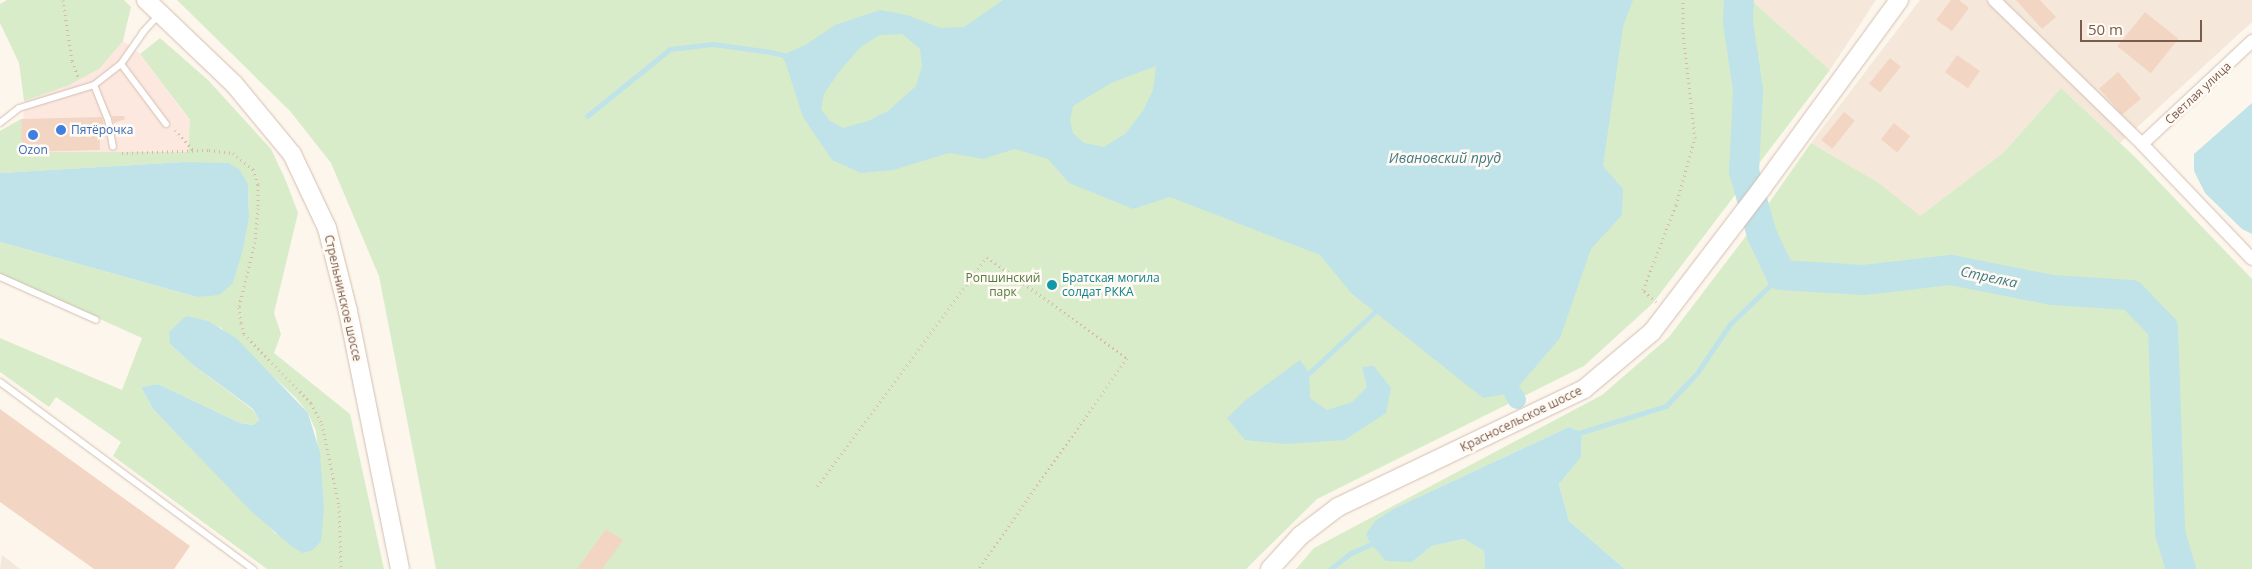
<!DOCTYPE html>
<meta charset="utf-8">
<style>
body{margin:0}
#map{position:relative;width:2252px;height:569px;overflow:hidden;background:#fdf6ec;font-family:"Open Sans",sans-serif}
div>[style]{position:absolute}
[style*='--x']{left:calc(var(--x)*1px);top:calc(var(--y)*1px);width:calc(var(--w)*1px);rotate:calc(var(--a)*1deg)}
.residential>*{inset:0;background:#f5e8da}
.commercial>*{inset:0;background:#fde8e0}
.green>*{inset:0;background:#d8ecc9}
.water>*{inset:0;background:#bfe3e8}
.stream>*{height:5px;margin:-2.5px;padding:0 2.5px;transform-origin:2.5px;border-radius:2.5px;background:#bfe3e8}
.canal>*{height:18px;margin:-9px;padding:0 9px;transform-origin:9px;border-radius:9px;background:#bfe3e8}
.river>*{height:30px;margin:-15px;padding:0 15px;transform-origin:15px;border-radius:15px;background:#bfe3e8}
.building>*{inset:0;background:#f3d5c3;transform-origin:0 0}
.path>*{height:3px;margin-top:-1.5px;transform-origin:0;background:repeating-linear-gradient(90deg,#d9b8a5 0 1px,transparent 0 5px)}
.roads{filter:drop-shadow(0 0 1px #d1beb0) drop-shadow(0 0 1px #d1beb0)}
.service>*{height:6px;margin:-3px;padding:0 3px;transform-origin:3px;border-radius:3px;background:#fff}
.minor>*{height:12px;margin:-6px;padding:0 6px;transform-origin:6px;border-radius:6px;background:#fff}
.secondary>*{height:18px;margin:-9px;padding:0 9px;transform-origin:9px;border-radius:9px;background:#fff}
.dots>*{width:14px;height:14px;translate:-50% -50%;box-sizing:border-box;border:2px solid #fffaf3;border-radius:50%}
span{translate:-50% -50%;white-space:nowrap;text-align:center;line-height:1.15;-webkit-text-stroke:5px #fffaf3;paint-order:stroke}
.street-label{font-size:12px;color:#7a5c4d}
.shop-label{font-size:12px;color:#366cbe}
.left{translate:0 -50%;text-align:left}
.park-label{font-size:12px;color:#537a41}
.culture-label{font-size:12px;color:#0d838f}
.water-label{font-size:14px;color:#437c86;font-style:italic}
.scale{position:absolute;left:2080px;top:20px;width:122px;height:22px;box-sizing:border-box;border:2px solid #7a5c4d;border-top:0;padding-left:6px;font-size:15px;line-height:18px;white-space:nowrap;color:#7a5c4d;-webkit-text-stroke:4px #fffaf3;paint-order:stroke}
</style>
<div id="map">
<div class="residential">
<i style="clip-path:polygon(1751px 0,1876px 0,1830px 70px)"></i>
<i style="clip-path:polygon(1920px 0,2252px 0,2252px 22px,2120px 143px,2061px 88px,2003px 153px,1919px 217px,1879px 183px,1811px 143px)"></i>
<i style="clip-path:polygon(2px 555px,20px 569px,0 569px)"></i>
</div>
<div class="commercial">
<i style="clip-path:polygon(122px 40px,140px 54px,190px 121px,188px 152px,22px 152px,24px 101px,67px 86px)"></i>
</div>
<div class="green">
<i style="clip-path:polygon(7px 0,124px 0,131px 7px,123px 41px,99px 69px,67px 86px,24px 101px,19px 63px,0 23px,0 4px)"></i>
<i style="clip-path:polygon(177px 0,1751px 0,1830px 70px,1653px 303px,1584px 366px,1317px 499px,1246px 569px,436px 569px,379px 276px,331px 163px,290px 111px)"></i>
<i style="clip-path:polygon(evenodd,160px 38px,208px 80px,271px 149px,286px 181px,298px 213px,274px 313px,281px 334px,274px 353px,350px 414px,384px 569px,267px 569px,113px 456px,121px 442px,56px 397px,49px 407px,0 372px,0 338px,122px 390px,142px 338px,0 274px,0 242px,197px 297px,233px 282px,249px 217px,248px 184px,183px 162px,0 173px,0 131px,21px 119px,23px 152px,188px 152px,190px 120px,140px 54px,160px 38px,220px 327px,296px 398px,308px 413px,316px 431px,324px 509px,276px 534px,153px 409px,141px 387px,158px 384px,240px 423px,253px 425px,259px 420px,253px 410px,193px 365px,170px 344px,220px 327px)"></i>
<i style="clip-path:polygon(2061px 88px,2135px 157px,2252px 279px,2252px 569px,1625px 569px,1569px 521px,1559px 484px,1581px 457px,1582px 432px,1569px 427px,1395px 508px,1376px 520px,1412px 562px,1432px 546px,1464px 539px,1484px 551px,1485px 569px,1296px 569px,1314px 548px,1602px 395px,1669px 337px,1743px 240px,1811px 143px,1879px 183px,1920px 216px,2003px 153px)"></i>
</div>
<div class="water">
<i style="clip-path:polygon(evenodd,1003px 0,1633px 0,1623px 27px,1603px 166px,1623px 189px,1622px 215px,1591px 249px,1560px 338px,1513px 393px,1483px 398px,1351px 293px,1320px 255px,1170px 197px,1133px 209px,1069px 183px,1048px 159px,1015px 149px,983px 159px,949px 153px,893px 170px,861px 173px,832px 160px,803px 117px,783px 55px,807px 44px,835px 25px,880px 10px,907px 15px,941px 28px,964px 27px,1003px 0,902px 34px,920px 49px,922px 66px,916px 86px,888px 111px,868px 121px,843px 128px,829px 120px,821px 109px,824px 94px,841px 69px,862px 46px,880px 35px,902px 34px,1003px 0,1156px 66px,1153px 90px,1143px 111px,1125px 134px,1104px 147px,1084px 143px,1073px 133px,1070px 120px,1073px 106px,1111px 83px,1156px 66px)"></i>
<i style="clip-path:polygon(2252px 103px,2252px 234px,2242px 229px,2205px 193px,2194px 171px,2194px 154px)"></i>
<i style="clip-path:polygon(183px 162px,228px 163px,239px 169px,248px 184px,249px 217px,243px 249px,233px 283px,219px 295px,197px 297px,0 242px,0 173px)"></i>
<i style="clip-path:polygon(186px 316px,208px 321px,236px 338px,308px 413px,320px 453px,324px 509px,321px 541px,313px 550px,303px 553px,291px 546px,251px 511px,153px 409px,141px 387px,158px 384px,240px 423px,253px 425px,259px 420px,253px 409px,193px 365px,170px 344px,169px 332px)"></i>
<i style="clip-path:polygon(1300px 360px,1309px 373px,1310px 398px,1327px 410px,1352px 402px,1367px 387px,1362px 367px,1374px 366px,1391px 388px,1386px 413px,1345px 440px,1286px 444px,1245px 440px,1227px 418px,1247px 399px)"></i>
<i style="clip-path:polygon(1569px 427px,1582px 432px,1581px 457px,1559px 484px,1569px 521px,1625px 569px,1485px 569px,1484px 551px,1464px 539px,1432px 546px,1412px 562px,1386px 561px,1370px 543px,1366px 534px,1376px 520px,1395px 508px)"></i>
</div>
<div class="stream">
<i style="--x:587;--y:116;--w:107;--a:-38.9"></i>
<i style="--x:670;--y:49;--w:43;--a:-6.6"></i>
<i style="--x:713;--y:44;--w:58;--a:8"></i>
<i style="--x:770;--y:52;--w:13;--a:13"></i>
<i style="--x:783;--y:55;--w:6;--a:51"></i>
<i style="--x:1309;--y:373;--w:97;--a:-42.9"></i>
<i style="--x:1582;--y:432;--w:88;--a:-17.2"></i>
<i style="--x:1666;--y:406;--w:45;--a:-46.8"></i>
<i style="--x:1697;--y:373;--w:59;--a:-56"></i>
<i style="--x:1730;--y:324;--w:71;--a:-43.9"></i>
<i style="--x:1330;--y:569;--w:26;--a:-37"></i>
<i style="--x:1351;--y:553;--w:27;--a:-24"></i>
</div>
<div class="canal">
<i style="--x:1513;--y:393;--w:8;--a:60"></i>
</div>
<div class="river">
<i style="--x:1739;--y:0;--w:22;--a:93"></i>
<i style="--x:1738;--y:22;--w:69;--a:81.6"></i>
<i style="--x:1748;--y:90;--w:81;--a:92.8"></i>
<i style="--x:1744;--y:171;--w:66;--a:74.3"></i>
<i style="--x:1762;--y:235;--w:44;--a:64.6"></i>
<i style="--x:1781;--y:275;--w:83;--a:3.4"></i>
<i style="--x:1864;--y:280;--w:88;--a:-6.6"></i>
<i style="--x:1951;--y:270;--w:103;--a:11.2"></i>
<i style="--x:2052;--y:290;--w:79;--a:3.6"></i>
<i style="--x:2131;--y:295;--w:46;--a:45.9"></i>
<i style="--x:2163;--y:328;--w:205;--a:88"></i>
<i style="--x:2170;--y:533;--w:38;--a:73"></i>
</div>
<div class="building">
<i style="clip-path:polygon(1951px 0,1959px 0,1969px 8px,1952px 31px,1936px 20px)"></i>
<i style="clip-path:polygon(2016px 0,2040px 0,2056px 17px,2042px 29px)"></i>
<i style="left:2145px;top:12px;width:43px;height:44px;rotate:39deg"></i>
<i style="left:1957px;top:55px;width:28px;height:21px;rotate:35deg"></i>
<i style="left:1890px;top:58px;width:14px;height:33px;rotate:39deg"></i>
<i style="left:2118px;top:72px;width:35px;height:25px;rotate:49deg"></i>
<i style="left:1844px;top:112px;width:14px;height:36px;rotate:39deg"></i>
<i style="clip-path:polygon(112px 116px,124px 116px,125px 119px,114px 123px)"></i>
<i style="clip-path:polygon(102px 117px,104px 126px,99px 128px,100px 150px,22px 152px,21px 119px)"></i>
<i style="left:1894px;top:123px;width:21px;height:21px;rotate:39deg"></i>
<i style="clip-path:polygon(0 409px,190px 546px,174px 569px,94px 569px,0 502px)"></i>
<i style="clip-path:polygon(606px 529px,623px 540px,602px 569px,577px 569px)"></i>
</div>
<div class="path">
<i style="--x:63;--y:0;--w:62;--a:81.6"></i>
<i style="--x:72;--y:61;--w:19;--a:69"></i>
<i style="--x:175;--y:130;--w:28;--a:48"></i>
<i style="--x:122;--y:153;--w:87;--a:-2"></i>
<i style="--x:209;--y:150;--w:24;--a:7"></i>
<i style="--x:233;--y:153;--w:26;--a:39"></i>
<i style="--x:253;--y:169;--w:16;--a:72"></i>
<i style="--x:258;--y:184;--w:24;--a:90"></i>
<i style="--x:258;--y:208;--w:34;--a:95"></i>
<i style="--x:255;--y:242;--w:67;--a:103.8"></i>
<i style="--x:239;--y:307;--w:16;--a:83"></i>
<i style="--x:241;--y:323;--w:11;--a:75"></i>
<i style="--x:244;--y:334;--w:96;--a:45.8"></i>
<i style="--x:311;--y:403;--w:24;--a:62"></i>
<i style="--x:322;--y:424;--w:84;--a:78.3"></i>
<i style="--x:339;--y:506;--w:63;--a:88.2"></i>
<i style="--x:1656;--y:302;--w:18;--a:-137"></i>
<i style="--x:1643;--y:290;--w:91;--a:-68.8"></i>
<i style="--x:1676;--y:205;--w:70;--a:-74.2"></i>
<i style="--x:1695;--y:138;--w:106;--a:-96.5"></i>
<i style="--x:1683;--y:33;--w:33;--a:-90"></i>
<i style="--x:817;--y:486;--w:285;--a:-53.4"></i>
<i style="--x:987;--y:257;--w:173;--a:35.8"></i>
<i style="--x:1127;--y:358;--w:258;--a:125.2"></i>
</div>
<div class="roads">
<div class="service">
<i style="--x:121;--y:64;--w:75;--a:53.1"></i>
<i style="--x:94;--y:85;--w:37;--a:68"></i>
<i style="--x:108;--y:119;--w:28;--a:80"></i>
<i style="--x:0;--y:123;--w:24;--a:-38"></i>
<i style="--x:19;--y:108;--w:78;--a:-17"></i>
<i style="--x:94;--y:85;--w:34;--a:-38"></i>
<i style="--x:121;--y:64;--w:39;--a:-55"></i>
<i style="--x:143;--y:32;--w:23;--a:-47"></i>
<i style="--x:0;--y:277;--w:105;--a:24.1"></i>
<i style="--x:0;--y:382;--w:315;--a:36.5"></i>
</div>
<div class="minor">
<i style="--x:1994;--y:0;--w:206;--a:44.2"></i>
<i style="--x:2142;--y:144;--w:159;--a:46.3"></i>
<i style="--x:2142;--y:144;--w:151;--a:-43.1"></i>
</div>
<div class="secondary">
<i style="--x:146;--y:0;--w:122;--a:43.7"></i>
<i style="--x:234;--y:84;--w:91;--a:50.4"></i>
<i style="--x:292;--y:154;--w:82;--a:64.7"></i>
<i style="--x:327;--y:228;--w:86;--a:75.8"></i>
<i style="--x:348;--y:311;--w:263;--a:78.6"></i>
<i style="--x:1270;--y:569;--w:45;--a:-47.7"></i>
<i style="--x:1300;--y:536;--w:48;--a:-37.3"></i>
<i style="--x:1338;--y:507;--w:273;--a:-25.6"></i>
<i style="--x:1584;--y:389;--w:89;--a:-40"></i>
<i style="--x:1652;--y:332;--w:181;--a:-52.6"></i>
<i style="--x:1762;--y:188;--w:233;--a:-53.9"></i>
</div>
</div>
<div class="dots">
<i style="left:61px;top:130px;background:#3f7fe0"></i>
<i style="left:33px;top:135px;background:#3f7fe0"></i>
<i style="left:1052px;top:285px;background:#0f9aa8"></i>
</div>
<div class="street-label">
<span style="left:2198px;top:93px;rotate:-43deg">Светлая улица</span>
<span style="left:343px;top:298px;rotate:77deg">Стрельнинское шоссе</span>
<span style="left:1521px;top:419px;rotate:-26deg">Красносельское шоссе</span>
</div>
<div class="shop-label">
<span class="left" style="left:71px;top:130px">Пятёрочка</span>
<span style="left:33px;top:150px">Ozon</span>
</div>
<div class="park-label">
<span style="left:1003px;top:285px">Ропшинский<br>парк</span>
</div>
<div class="culture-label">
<span class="left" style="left:1062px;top:285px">Братская могила<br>солдат РККА</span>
</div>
<div class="water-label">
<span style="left:1445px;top:158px">Ивановский пруд</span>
<span style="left:1989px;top:277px;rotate:12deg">Стрелка</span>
</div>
<div class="scale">50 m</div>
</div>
